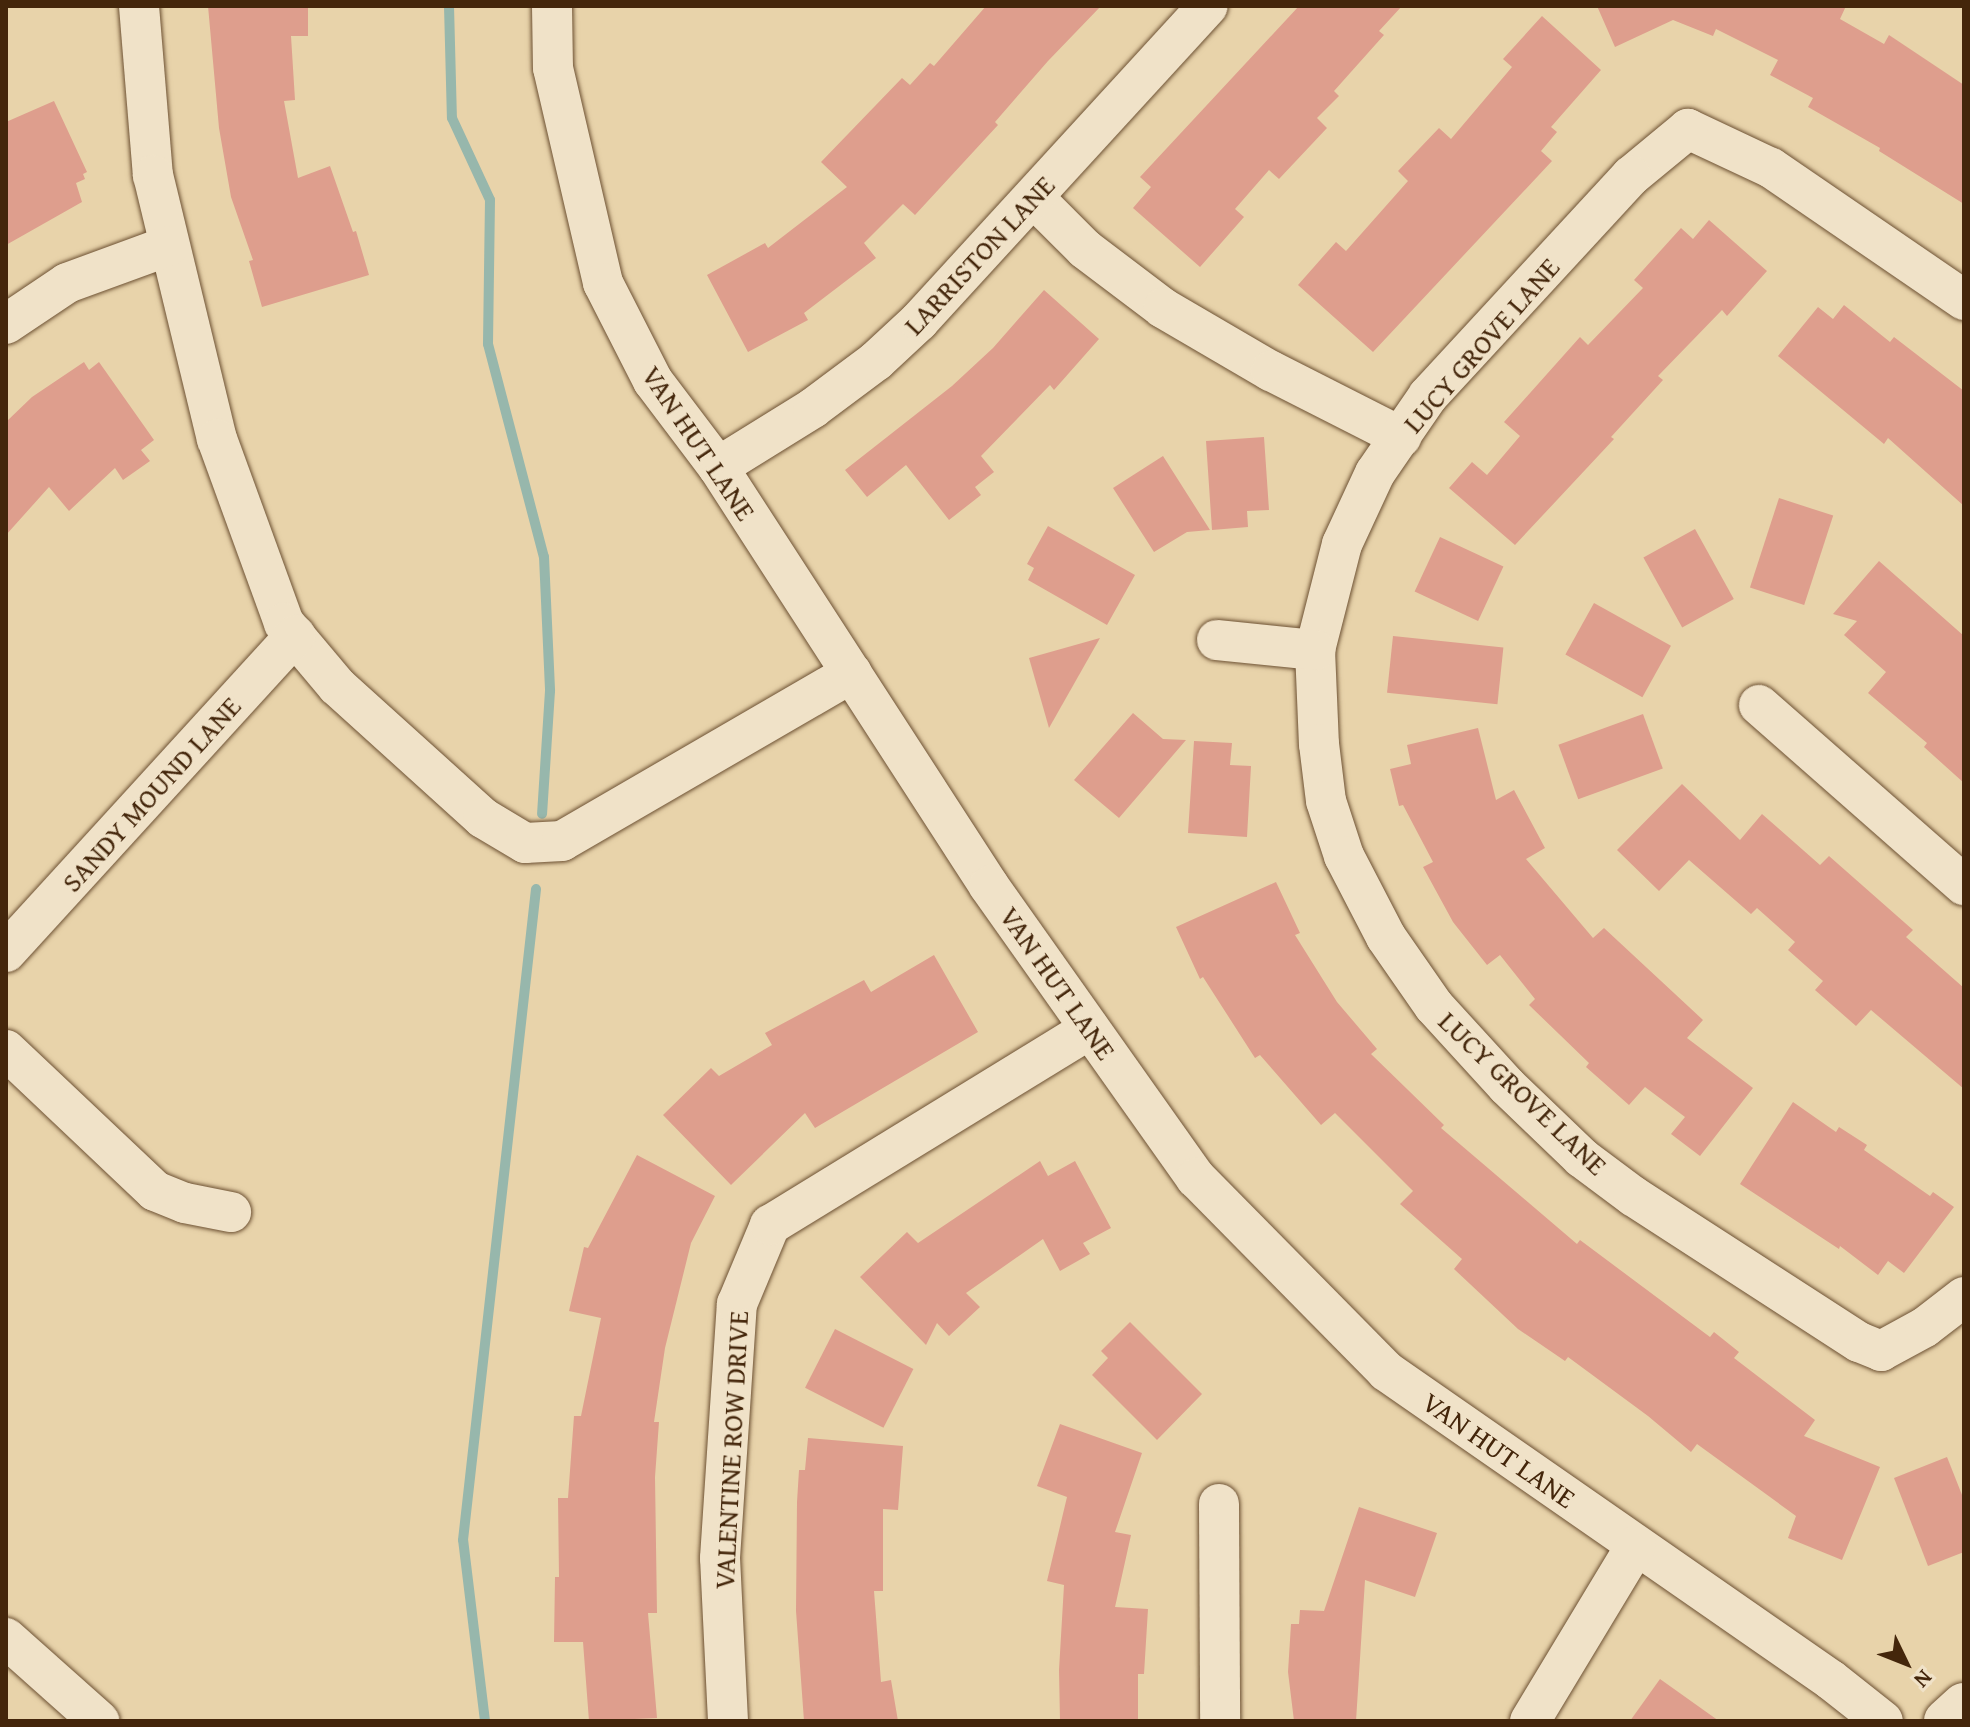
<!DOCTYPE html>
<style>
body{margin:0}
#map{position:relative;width:1970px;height:1727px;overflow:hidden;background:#e8d3aa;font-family:"Gentium Book Plus",serif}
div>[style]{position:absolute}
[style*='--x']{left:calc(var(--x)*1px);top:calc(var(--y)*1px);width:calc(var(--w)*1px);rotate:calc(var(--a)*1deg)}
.stream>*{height:10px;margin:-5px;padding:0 5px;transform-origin:5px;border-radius:5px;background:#97b7ac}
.building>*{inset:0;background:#de9e8d;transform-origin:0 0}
.roads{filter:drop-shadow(0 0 2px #6d5133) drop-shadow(0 0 2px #6d5133)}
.minor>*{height:40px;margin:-20px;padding:0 20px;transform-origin:20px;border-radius:20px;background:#f0e2c8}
.tertiary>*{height:44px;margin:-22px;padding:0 22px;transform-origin:22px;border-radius:22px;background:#f0e2c8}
span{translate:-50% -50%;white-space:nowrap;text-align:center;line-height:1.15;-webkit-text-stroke:6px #f0e2c8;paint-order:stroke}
.street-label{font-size:28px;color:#44260b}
.frame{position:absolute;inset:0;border:8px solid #44260b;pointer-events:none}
.north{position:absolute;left:1866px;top:1623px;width:80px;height:80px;-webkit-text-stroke:6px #f0e2c8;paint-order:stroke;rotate:133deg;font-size:22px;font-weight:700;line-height:32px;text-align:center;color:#44260b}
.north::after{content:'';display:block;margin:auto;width:28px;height:36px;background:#44260b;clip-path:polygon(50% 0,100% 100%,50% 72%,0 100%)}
</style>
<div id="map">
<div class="stream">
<i style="--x:449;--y:6;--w:112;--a:88.5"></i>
<i style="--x:452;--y:118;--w:90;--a:65.1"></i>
<i style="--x:490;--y:200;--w:144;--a:90.8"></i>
<i style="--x:488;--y:344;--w:220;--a:75.3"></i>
<i style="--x:544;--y:557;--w:134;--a:87.4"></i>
<i style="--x:550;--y:691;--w:123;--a:93.7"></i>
<i style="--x:485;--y:1721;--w:182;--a:-96.9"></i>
<i style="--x:463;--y:1540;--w:655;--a:-83.6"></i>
</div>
<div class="building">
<i style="clip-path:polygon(208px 6px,308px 6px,308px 36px,291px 36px,295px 100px,284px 101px,298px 178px,330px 166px,353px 232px,356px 231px,369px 275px,262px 307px,249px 261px,253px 260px,231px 197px,219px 128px)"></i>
<i style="clip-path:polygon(986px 6px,1101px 6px,1048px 61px,995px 122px,998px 125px,915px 215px,903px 204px,864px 243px,876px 258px,804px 313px,808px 320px,748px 352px,707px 275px,765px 243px,768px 248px,847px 187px,821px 162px,902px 78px,910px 85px,930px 63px,934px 66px)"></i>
<i style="clip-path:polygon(1299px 6px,1402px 6px,1379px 31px,1384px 35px,1334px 91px,1339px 96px,1317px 118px,1327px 128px,1279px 179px,1269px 170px,1235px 209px,1244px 217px,1200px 267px,1133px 208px,1151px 187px,1140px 177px)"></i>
<i style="clip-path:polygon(1597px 6px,1846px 6px,1840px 19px,1884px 44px,1889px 35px,1964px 85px,1964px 204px,1879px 151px,1880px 148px,1808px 107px,1813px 98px,1770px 75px,1778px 60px,1716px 29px,1713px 36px,1673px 20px,1615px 47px)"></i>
<i style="clip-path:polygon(1542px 16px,1601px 70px,1551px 127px,1557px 132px,1541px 151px,1552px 161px,1373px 352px,1298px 285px,1336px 242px,1346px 251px,1408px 181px,1398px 171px,1439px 128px,1451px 139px,1512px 67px,1503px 59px)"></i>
<i style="clip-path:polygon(54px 101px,87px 172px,83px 174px,85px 179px,76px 183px,82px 202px,6px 245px,6px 122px)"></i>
<i style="clip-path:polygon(1709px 220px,1767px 271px,1727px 316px,1722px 310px,1658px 376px,1663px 380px,1611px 437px,1614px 439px,1515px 545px,1449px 488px,1472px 462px,1487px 475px,1520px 436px,1504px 422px,1580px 337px,1588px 345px,1643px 288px,1634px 280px,1681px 228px,1693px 239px)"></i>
<i style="clip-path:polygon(1044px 290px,1099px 339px,1054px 390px,1050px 385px,981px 456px,994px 472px,975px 487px,981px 495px,949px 520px,906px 465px,867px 497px,845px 470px,952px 386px,993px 348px)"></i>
<i style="clip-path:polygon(1844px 305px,1890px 342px,1894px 337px,1964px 391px,1964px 506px,1888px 438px,1884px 444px,1778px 356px,1818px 307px,1833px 319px)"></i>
<i style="clip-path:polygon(84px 362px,89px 370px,99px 362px,154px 440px,141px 450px,150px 461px,123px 480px,115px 468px,69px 511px,49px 487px,6px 535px,6px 422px,32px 397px)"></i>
<i style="clip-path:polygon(1264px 437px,1269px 510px,1247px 511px,1248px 527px,1212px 530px,1206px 441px)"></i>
<i style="clip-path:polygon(1163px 456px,1210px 530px,1187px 532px,1154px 552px,1113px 488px)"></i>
<i style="left:1779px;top:498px;width:57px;height:94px;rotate:18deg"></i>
<i style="clip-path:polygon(1048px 526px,1135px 575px,1107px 625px,1028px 580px,1034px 568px,1027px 564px)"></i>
<i style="left:1695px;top:529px;width:80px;height:59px;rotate:61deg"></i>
<i style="left:1440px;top:537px;width:70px;height:60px;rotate:25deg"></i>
<i style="clip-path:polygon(1879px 561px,1964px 636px,1964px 783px,1924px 747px,1927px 743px,1868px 693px,1886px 672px,1844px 635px,1857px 621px,1833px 614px)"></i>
<i style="left:1594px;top:603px;width:88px;height:59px;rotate:29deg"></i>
<i style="left:1393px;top:636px;width:111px;height:57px;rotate:6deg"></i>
<i style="clip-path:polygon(1100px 638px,1049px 728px,1029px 658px)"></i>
<i style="clip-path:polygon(1133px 713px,1163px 739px,1186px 740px,1119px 818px,1074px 780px)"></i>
<i style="left:1643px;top:714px;width:58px;height:90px;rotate:70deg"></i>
<i style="clip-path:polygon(1478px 728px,1496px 800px,1514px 790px,1545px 848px,1526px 859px,1593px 938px,1604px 928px,1703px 1020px,1687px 1038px,1753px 1088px,1700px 1156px,1671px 1134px,1685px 1117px,1645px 1087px,1629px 1105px,1586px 1067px,1589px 1063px,1529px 1005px,1535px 999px,1500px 955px,1487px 965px,1453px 922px,1423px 867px,1433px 862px,1403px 805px,1399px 806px,1390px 769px,1411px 764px,1407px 745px)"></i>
<i style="clip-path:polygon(1194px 741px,1232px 743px,1230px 765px,1251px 766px,1247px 837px,1188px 833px)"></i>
<i style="clip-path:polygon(1682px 784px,1740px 840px,1762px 814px,1820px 865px,1829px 856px,1913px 930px,1906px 937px,1964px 988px,1964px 1089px,1871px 1010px,1856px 1026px,1815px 990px,1823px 981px,1788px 950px,1795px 942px,1757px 908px,1751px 914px,1689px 860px,1659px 891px,1617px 850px)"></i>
<i style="clip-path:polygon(1276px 882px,1300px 933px,1295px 935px,1337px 1002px,1377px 1049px,1371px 1054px,1444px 1125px,1441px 1128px,1577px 1244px,1580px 1240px,1710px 1337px,1714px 1332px,1739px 1352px,1734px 1358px,1815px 1420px,1804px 1436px,1880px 1467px,1842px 1560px,1788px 1538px,1796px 1516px,1697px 1444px,1691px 1452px,1648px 1416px,1568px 1357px,1565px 1361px,1518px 1329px,1454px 1269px,1462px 1259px,1400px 1204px,1413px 1191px,1335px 1113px,1321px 1125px,1260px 1055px,1255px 1058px,1203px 977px,1200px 979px,1176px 927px)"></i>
<i style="clip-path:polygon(934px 955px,978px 1032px,815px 1128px,805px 1113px,731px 1185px,663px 1115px,711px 1068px,719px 1076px,772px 1045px,765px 1033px,864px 980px,871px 992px)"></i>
<i style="clip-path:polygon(1793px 1102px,1836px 1132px,1839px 1127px,1867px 1145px,1864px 1150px,1930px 1196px,1933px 1192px,1954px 1207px,1904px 1273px,1888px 1261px,1878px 1275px,1840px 1246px,1839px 1249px,1740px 1184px)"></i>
<i style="clip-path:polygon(637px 1155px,715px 1196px,691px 1243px,665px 1348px,654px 1422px,659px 1422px,655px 1477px,657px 1613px,648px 1613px,657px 1718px,589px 1721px,583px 1642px,554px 1642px,555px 1577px,559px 1577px,558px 1498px,568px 1498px,574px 1416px,581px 1416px,601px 1318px,569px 1311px,584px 1247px,588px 1248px)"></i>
<i style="clip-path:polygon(1040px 1161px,1048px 1176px,1075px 1161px,1111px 1228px,1083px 1243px,1090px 1254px,1060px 1271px,1043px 1239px,966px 1293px,980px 1307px,949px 1336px,937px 1323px,926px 1345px,860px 1277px,907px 1232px,918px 1243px)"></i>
<i style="clip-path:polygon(1130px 1322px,1202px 1394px,1157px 1440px,1092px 1375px,1108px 1358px,1101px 1351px)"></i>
<i style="left:835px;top:1329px;width:88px;height:66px;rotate:27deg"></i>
<i style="clip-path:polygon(1060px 1424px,1142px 1453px,1115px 1532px,1131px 1535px,1115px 1607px,1148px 1609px,1144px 1674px,1138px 1674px,1138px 1721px,1060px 1721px,1059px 1670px,1064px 1585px,1047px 1581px,1067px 1497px,1037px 1486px)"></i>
<i style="clip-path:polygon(808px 1438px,903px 1446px,898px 1510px,883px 1509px,883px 1591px,874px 1591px,881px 1682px,891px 1680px,898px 1721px,804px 1721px,796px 1611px,797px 1502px,799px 1470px,805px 1470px)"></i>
<i style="clip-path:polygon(1947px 1457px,1964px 1500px,1964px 1552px,1928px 1566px,1894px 1478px)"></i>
<i style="clip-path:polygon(1359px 1507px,1437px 1533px,1415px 1597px,1365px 1580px,1356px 1721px,1294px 1721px,1288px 1672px,1291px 1624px,1299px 1624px,1300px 1610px,1324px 1611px)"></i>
<i style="clip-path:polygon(1660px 1679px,1719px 1721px,1630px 1721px)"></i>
</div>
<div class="roads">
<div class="minor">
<i style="--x:139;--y:6;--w:170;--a:85.3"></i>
<i style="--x:153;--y:175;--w:272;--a:76.4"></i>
<i style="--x:217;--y:439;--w:196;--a:70"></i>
<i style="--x:284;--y:623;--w:82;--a:49.9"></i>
<i style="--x:337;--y:686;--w:197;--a:42.1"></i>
<i style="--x:483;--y:818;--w:49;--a:30.8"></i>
<i style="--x:525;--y:843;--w:37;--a:-3"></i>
<i style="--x:562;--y:841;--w:335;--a:-30.1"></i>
<i style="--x:552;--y:6;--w:62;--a:89.1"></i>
<i style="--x:553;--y:68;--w:221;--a:76.9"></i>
<i style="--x:603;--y:283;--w:110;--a:63"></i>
<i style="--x:653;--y:381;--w:108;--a:52.9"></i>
<i style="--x:718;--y:467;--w:499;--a:57.1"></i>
<i style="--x:989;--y:886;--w:358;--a:54.7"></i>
<i style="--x:1196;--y:1178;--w:271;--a:45.4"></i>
<i style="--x:1386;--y:1371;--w:542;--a:34.78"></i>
<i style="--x:1831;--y:1680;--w:66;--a:38.3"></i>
<i style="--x:1034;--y:198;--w:72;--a:45"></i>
<i style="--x:1085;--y:249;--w:98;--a:37.1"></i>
<i style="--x:1163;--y:308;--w:125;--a:30.3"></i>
<i style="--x:1271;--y:371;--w:146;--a:26.9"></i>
<i style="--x:1964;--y:300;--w:234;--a:-145.6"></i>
<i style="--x:1771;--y:168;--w:92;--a:-154.8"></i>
<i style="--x:1688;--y:129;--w:74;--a:140.5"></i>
<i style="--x:1631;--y:176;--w:299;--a:132.7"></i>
<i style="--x:1428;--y:396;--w:93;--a:124.5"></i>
<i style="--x:1375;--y:473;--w:78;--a:114.9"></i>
<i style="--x:1342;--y:544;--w:109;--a:104.3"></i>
<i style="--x:1315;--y:650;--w:94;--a:87.6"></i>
<i style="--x:1319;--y:744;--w:57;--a:83"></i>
<i style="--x:1326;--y:801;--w:58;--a:71.9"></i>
<i style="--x:1344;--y:856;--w:91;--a:62.6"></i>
<i style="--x:1386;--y:937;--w:84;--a:55.2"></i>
<i style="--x:1434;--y:1006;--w:108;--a:47.6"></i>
<i style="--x:1507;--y:1086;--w:104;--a:43.8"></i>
<i style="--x:1582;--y:1158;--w:64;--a:36.7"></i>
<i style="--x:1633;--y:1196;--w:269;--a:32.9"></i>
<i style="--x:1859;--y:1342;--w:24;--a:22"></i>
<i style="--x:1881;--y:1351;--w:50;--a:-28.6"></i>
<i style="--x:1925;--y:1327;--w:49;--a:-37.6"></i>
<i style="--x:6;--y:324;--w:73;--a:-33.9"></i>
<i style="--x:67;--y:283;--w:108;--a:-20.1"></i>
<i style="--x:718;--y:467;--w:112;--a:-31.8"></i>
<i style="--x:813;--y:408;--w:79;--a:-36.7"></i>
<i style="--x:876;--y:361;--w:59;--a:-42.9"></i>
<i style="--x:919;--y:321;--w:427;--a:-47.5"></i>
<i style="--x:1217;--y:640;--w:99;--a:5.8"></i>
<i style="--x:1759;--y:705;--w:273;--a:41.3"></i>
<i style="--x:6;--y:952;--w:429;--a:-47.6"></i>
<i style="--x:6;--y:1050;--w:205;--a:43.4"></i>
<i style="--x:155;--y:1191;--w:32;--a:22"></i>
<i style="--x:185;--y:1203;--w:47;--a:11.1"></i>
<i style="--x:1219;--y:1504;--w:217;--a:89.7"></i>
<i style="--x:6;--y:1638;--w:125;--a:41.7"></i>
<i style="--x:728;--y:1721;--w:163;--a:-92.8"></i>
<i style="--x:720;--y:1558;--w:255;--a:-86.2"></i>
<i style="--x:737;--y:1304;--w:86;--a:-67.3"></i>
<i style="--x:770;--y:1225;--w:375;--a:-31.5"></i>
<i style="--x:1530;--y:1721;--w:205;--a:-58.9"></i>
</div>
<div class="tertiary">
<i style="--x:1946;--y:1721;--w:24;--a:-42"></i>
</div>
</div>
<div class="street-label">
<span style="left:979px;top:255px;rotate:-47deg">LARRISTON LANE</span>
<span style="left:1481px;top:345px;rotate:-49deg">LUCY GROVE LANE</span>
<span style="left:699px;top:443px;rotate:56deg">VAN HUT LANE</span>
<span style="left:151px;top:794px;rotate:-48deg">SANDY MOUND LANE</span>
<span style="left:1058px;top:983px;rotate:55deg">VAN HUT LANE</span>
<span style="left:1523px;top:1093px;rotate:44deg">LUCY GROVE LANE</span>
<span style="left:731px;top:1450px;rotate:-87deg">VALENTINE ROW DRIVE</span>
<span style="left:1499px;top:1450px;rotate:35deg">VAN HUT LANE</span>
</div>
<div class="frame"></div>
<div class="north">N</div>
</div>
